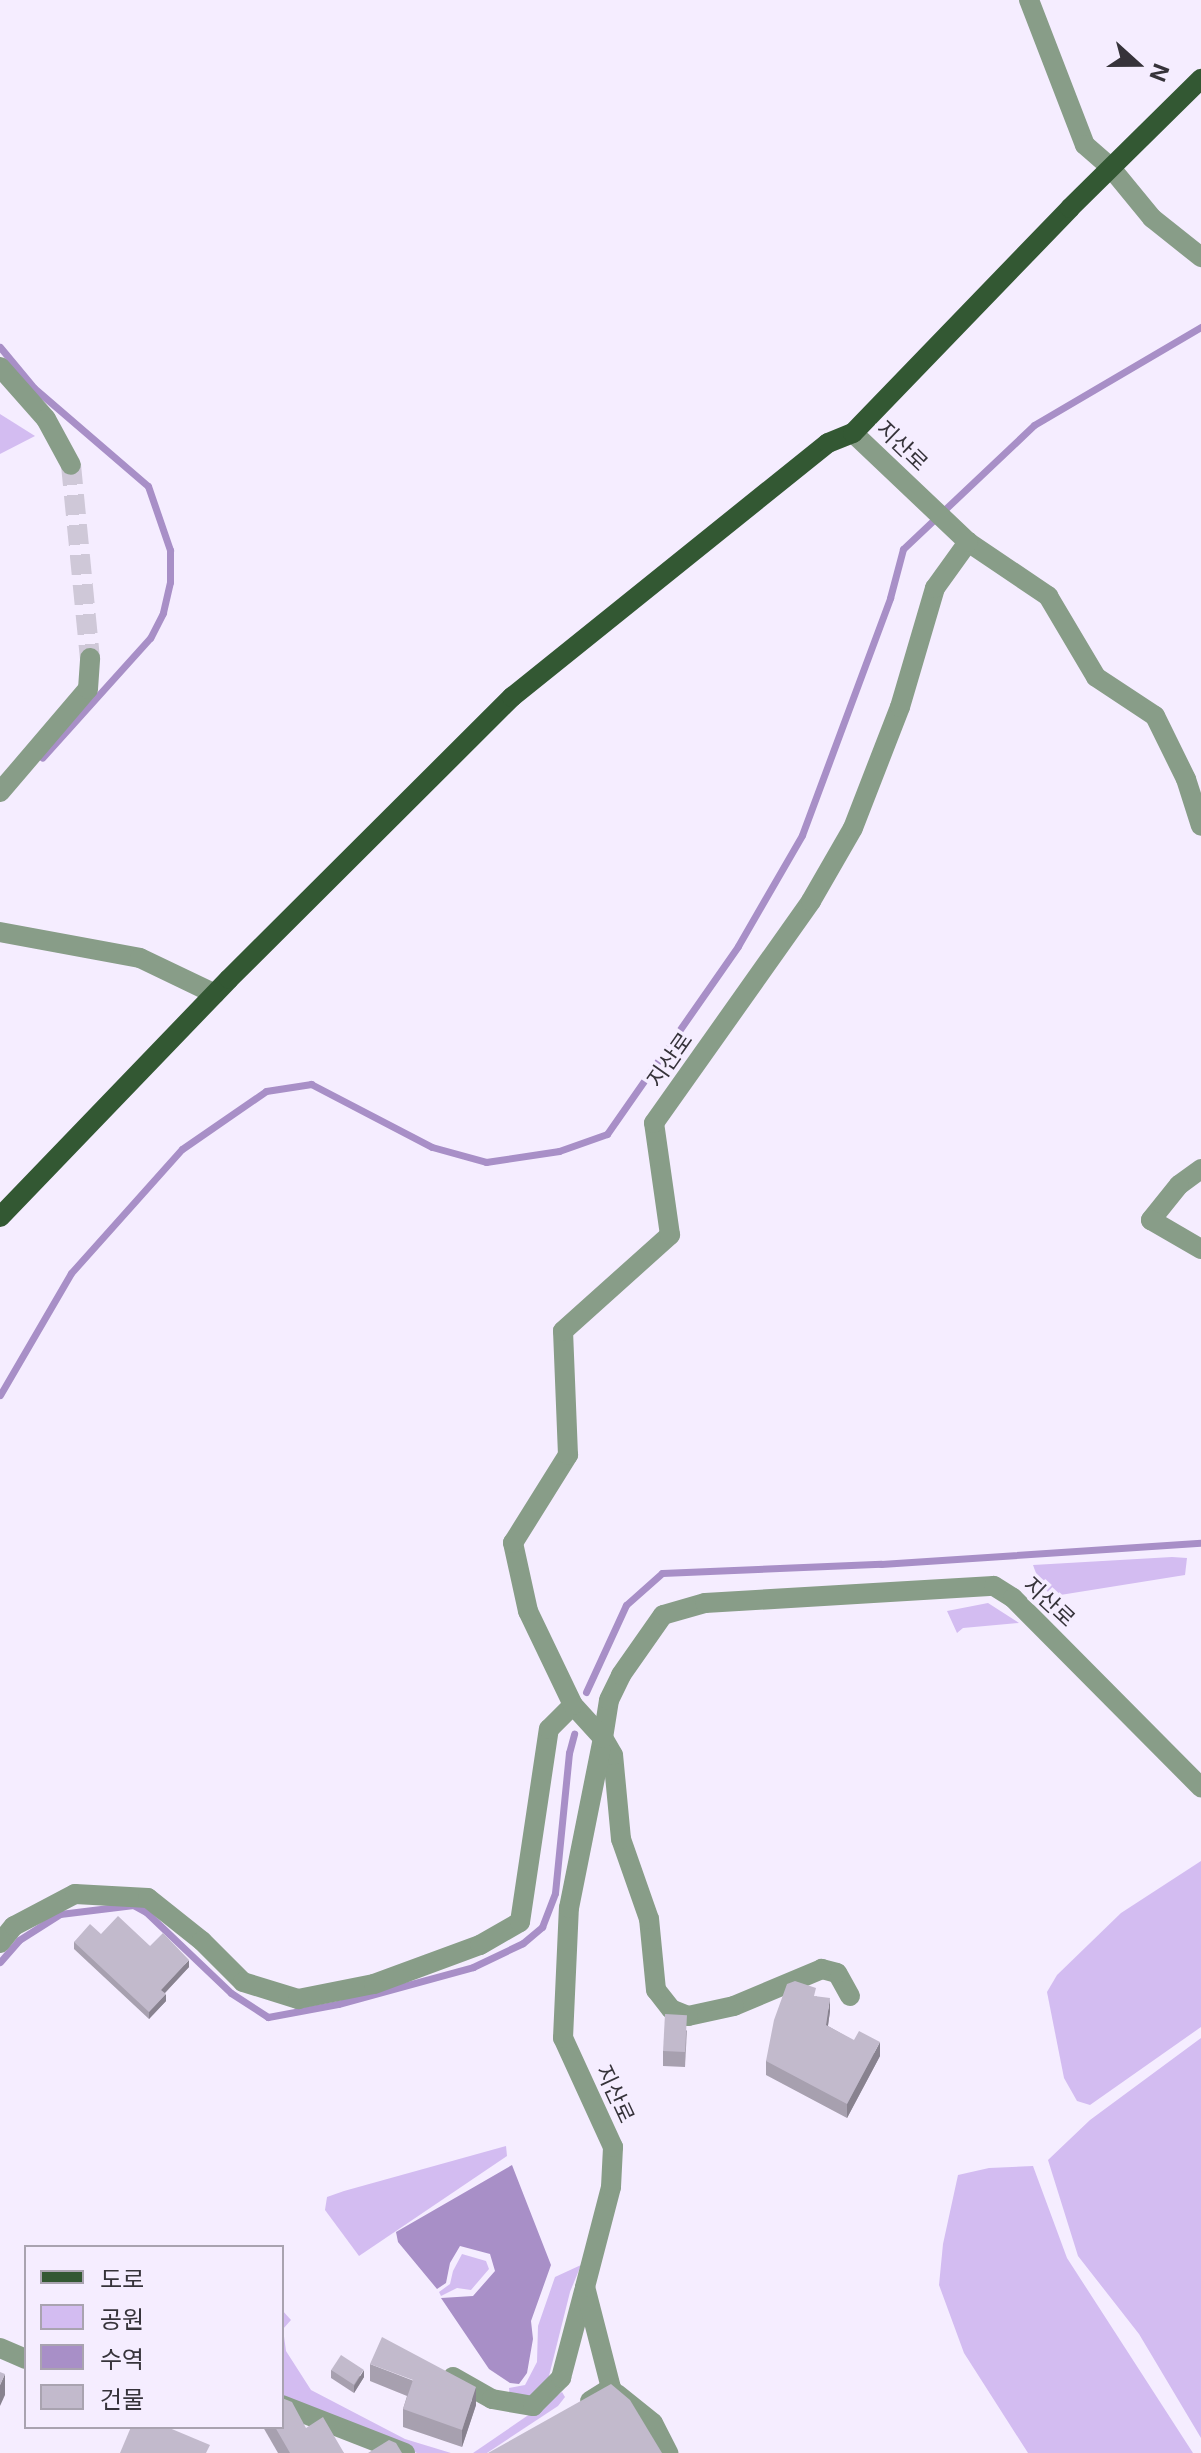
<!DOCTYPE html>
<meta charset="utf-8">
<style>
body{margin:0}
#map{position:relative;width:1201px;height:2453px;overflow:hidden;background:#f5edff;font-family:Inter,"Noto Sans KR",sans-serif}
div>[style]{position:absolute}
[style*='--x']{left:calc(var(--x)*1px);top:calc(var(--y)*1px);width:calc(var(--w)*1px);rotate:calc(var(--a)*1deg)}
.green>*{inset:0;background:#d3bcf1}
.water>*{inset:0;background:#a88fc7}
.stream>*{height:7px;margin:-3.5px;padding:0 3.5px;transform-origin:3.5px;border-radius:3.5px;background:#a88fc7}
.minor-tunnel>*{height:20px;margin-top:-10px;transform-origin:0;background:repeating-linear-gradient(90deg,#cfc8d8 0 20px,transparent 0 30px)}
.minor>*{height:20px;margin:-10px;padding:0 10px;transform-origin:10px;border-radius:10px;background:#889d88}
.major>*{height:20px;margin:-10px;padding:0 10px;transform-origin:10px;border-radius:10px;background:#335833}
.wall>*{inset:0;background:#a7a0af}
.shaded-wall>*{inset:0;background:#88828f}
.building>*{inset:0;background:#c2bacc;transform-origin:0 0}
span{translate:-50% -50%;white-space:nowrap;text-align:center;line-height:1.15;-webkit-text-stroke:7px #f5edff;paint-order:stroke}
.street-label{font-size:22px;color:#36333a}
.legend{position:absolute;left:24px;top:2245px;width:260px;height:184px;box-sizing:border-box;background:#f5edff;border:2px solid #a9a3b0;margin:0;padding:10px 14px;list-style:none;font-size:24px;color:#36333a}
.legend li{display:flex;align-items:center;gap:16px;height:40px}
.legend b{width:40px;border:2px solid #a9a3b0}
.north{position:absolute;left:1097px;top:24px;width:80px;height:80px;-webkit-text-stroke:6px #f5edff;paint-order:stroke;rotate:111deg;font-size:22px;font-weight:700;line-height:32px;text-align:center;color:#36333a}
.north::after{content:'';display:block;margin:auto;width:28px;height:36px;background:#36333a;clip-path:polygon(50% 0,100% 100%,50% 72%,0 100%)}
</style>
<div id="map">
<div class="green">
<i style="clip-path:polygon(0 414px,35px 436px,0 454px)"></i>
<i style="clip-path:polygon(1172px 1557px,1187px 1558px,1185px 1575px,1054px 1596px,1041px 1587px,1033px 1565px)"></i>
<i style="clip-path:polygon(988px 1603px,1019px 1623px,963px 1628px,957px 1633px,947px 1611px)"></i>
<i style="clip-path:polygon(1201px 1861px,1201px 2027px,1090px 2105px,1077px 2101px,1064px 2078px,1047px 1992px,1057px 1975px,1121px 1913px)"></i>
<i style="clip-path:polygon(1201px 2038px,1201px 2438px,1139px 2334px,1078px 2256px,1048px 2160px,1090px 2120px)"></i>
<i style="clip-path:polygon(506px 2146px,507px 2156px,359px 2256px,325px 2210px,327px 2197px,344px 2191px)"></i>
<i style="clip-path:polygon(1033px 2166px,1067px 2258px,1193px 2453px,1028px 2453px,964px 2353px,939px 2285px,943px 2244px,958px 2175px,989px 2168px)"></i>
<i style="clip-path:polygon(462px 2254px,486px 2261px,489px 2269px,471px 2290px,457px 2288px,441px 2296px,439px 2292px,450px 2284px,453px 2271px)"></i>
<i style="clip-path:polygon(581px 2265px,570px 2292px,547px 2384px,529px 2401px,510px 2397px,509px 2388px,525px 2385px,537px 2362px,538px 2326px,555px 2277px)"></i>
<i style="clip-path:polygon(282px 2310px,291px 2320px,283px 2329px,286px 2351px,311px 2390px,405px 2439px,451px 2453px,417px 2453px,282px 2399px)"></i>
<i style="clip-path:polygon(562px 2392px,565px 2397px,558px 2406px,487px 2453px,473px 2453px)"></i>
</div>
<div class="water">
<i style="clip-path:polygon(512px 2165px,551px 2265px,531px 2321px,533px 2339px,527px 2373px,519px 2384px,510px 2383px,489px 2369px,441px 2298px,473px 2296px,495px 2271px,490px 2254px,460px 2246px,450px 2263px,446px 2283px,437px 2289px,398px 2242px,396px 2232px)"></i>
</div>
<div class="stream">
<i style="--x:0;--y:347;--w:53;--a:50.3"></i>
<i style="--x:34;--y:388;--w:150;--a:40.7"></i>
<i style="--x:148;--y:486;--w:68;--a:71"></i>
<i style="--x:170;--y:550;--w:32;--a:90"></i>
<i style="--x:170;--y:582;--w:32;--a:103"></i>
<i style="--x:163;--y:613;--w:28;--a:117"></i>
<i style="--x:150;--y:638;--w:161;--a:132"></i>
<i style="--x:0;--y:1395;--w:141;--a:-59.8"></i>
<i style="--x:71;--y:1273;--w:166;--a:-48.2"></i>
<i style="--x:182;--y:1149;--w:102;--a:-34.6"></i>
<i style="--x:266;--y:1091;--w:46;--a:-8.8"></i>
<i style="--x:311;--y:1084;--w:136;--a:27.5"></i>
<i style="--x:432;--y:1147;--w:56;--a:15.5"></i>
<i style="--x:486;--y:1162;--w:74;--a:-8.6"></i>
<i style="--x:559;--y:1151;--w:51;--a:-19.5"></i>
<i style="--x:607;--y:1134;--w:229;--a:-55.1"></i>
<i style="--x:738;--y:946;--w:128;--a:-60"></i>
<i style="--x:802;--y:835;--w:253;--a:-69.6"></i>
<i style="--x:890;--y:598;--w:51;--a:-75.1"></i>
<i style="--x:903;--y:549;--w:180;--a:-43.4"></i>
<i style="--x:1034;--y:425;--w:194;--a:-30.4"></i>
<i style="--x:586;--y:1692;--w:96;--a:-65.3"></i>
<i style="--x:626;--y:1605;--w:48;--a:-41.6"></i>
<i style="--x:662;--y:1573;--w:219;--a:-2.4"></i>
<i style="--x:881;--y:1564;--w:321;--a:-3.8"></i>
<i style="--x:0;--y:1962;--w:29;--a:-49"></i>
<i style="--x:19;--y:1940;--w:49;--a:-32.4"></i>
<i style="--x:60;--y:1914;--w:74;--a:-7"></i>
<i style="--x:133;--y:1905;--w:15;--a:28"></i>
<i style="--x:146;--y:1912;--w:117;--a:43.6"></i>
<i style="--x:231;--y:1993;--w:44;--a:33"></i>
<i style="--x:268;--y:2017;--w:71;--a:-10.5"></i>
<i style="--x:338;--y:2004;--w:140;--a:-15.3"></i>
<i style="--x:473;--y:1967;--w:55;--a:-25.6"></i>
<i style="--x:523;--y:1943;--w:25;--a:-40"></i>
<i style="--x:542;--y:1927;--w:36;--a:-69"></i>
<i style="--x:555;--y:1893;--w:141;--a:-84.3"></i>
<i style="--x:569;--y:1753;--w:20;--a:-75"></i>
</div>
<div class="minor-tunnel">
<i style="--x:71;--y:465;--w:194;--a:84.4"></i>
</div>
<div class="minor">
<i style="--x:1029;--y:0;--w:155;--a:68.9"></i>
<i style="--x:1085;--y:145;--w:35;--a:41"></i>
<i style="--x:1111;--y:168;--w:65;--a:50.6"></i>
<i style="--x:1152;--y:218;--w:63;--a:38.5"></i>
<i style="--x:0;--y:367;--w:69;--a:48.5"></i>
<i style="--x:46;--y:419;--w:52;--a:61.5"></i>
<i style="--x:968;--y:542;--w:97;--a:34"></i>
<i style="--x:1048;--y:596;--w:94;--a:59.3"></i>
<i style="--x:1096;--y:677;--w:71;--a:33.5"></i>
<i style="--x:1155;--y:716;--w:70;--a:63.8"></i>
<i style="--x:1186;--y:779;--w:49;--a:72.3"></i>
<i style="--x:0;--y:792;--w:135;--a:-49.5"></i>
<i style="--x:88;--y:689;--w:31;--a:-86"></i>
<i style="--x:0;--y:932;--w:142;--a:10.5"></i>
<i style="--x:140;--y:958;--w:83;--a:25.6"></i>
<i style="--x:1201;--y:1169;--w:27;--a:144"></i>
<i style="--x:1179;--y:1185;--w:45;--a:128.7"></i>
<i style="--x:1151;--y:1220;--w:58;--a:30.1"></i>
<i style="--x:0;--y:1943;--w:22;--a:-51"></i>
<i style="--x:14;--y:1926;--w:69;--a:-27.7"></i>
<i style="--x:75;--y:1894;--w:73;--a:3.1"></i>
<i style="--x:148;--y:1898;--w:69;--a:38.5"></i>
<i style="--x:202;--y:1941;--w:58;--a:45"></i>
<i style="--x:243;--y:1982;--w:58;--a:17.2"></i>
<i style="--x:298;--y:1999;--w:77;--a:-11.2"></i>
<i style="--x:374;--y:1984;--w:113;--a:-20.2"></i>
<i style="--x:480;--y:1945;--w:46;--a:-29.9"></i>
<i style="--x:520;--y:1922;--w:195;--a:-81.5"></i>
<i style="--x:549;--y:1729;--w:34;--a:-45"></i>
<i style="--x:850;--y:1996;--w:26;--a:-119"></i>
<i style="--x:837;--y:1973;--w:16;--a:-165"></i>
<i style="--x:822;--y:1969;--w:95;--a:157.2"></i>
<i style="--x:734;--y:2006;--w:47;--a:167.7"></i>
<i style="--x:688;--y:2016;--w:18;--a:-158"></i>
<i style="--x:671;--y:2009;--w:24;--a:-128"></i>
<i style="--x:656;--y:1990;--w:71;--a:-95.6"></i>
<i style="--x:649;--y:1919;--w:85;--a:-109.3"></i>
<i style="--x:621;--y:1839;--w:84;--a:-95.4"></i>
<i style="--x:613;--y:1755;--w:20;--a:-120"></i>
<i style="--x:603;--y:1738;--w:38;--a:-81"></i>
<i style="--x:609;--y:1700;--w:28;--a:-64"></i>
<i style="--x:621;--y:1675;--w:73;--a:-55"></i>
<i style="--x:663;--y:1615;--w:44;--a:-15.9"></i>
<i style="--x:705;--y:1603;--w:289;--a:-3.4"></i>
<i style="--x:994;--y:1586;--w:22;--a:32"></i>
<i style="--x:1013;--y:1598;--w:267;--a:45.2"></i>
<i style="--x:0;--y:2348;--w:28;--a:23"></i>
<i style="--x:453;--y:2377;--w:45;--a:29.4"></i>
<i style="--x:492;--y:2399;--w:42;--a:9.7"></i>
<i style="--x:533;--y:2406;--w:40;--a:-45"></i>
<i style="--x:561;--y:2378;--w:90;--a:-75.2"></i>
<i style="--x:617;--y:2394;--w:46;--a:38.9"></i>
<i style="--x:653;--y:2423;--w:34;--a:63"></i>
<i style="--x:590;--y:2401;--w:25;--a:-32"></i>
<i style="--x:611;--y:2388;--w:104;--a:-104.4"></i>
<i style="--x:585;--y:2287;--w:103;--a:-75.4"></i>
<i style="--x:611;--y:2187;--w:40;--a:-87.1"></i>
<i style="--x:613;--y:2147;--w:120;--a:-114.6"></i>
<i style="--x:563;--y:2038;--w:130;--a:-87.4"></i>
<i style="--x:569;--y:1908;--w:173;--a:-78.7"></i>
<i style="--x:603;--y:1738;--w:45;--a:-132.3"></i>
<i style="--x:573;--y:1705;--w:104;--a:-115.6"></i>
<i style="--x:528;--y:1611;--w:70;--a:-102.4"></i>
<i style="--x:513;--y:1543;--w:104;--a:-58"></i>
<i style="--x:568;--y:1455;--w:124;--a:-92.3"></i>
<i style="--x:563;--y:1331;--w:144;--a:-41.9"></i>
<i style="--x:670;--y:1235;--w:113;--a:-98.1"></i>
<i style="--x:654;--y:1123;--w:272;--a:-54.7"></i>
<i style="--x:811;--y:901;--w:84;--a:-60.1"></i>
<i style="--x:853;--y:828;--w:130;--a:-68.8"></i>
<i style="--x:900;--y:707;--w:124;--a:-73.6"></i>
<i style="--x:935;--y:588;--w:57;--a:-54.3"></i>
<i style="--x:968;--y:542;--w:158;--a:-136.5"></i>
<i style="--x:282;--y:2405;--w:132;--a:21.3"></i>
</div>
<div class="major">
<i style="--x:0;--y:1217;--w:330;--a:-46.1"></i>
<i style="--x:229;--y:979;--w:400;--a:-44.9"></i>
<i style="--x:512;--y:697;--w:405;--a:-38.8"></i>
<i style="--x:828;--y:443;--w:27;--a:-22"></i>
<i style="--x:853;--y:433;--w:313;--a:-46"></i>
<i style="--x:1070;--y:208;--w:184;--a:-44.6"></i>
</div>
<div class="wall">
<i style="clip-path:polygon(101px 1934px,150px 1946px,189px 1967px,165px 1993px,166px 2001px,149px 2019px,74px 1949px,74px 1942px)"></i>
<i style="clip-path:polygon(816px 1996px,830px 2011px,828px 2026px,880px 2056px,847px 2118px,766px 2075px,766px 2061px)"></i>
<i style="clip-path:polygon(687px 2030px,685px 2067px,663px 2066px,663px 2051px)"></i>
<i style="clip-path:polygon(370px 2364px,476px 2405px,462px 2447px,403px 2427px,403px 2409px,407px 2396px,370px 2381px)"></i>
<i style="clip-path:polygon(331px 2370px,364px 2377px,354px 2393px,331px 2378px)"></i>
<i style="clip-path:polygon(263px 2427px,306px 2428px,344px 2453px,278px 2453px)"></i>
</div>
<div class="shaded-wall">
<i style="clip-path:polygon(189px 1960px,189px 1967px,161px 1997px,161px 1990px)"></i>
<i style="clip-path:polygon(166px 1994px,166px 2001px,149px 2019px,149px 2012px)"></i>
<i style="clip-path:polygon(830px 1998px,830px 2011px,826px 2039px,826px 2025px)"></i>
<i style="clip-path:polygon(880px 2042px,880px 2056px,847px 2118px,847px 2104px)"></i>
<i style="clip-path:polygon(364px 2370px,364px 2377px,354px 2393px,354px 2386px)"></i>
<i style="clip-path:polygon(5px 2374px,5px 2395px,0 2406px,0 2385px)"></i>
<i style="clip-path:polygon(476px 2387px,476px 2405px,462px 2447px,462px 2430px)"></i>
</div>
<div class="building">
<i style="clip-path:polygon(118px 1916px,150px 1946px,163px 1933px,189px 1960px,161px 1990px,166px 1994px,149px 2012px,74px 1942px,90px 1924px,101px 1934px)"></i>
<i style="clip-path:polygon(795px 1981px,816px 1988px,814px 1996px,830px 1998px,826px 2025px,854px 2040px,859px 2031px,880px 2042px,847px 2104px,766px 2061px,774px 2020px,787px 1984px)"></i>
<i style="left:665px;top:2014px;width:22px;height:37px;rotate:3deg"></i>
<i style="clip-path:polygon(382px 2337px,476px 2387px,462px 2430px,403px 2409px,413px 2380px,370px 2364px)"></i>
<i style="left:341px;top:2355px;width:27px;height:18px;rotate:33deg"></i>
<i style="clip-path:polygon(0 2372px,5px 2374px,0 2385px)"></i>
<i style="clip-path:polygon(611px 2384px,630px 2400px,662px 2453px,488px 2453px)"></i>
<i style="clip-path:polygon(282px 2398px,292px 2402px,306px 2428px,323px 2417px,344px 2453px,290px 2453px,275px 2427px,282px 2427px)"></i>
<i style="clip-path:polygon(131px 2427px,167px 2427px,210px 2445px,206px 2453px,120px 2453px)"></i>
<i style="clip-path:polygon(389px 2440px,396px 2443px,402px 2453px,368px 2453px)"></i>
</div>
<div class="street-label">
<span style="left:902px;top:446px;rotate:44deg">지산로</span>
<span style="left:670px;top:1060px;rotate:-55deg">지산로</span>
<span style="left:1049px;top:1602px;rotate:43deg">지산로</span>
<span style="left:615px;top:2094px;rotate:65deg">지산로</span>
</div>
<ul class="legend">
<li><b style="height:10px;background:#335833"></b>도로</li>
<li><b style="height:22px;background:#d3bcf1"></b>공원</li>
<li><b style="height:22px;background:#a88fc7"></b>수역</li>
<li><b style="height:22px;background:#c2bacc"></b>건물</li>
</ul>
<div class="north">N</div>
</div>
